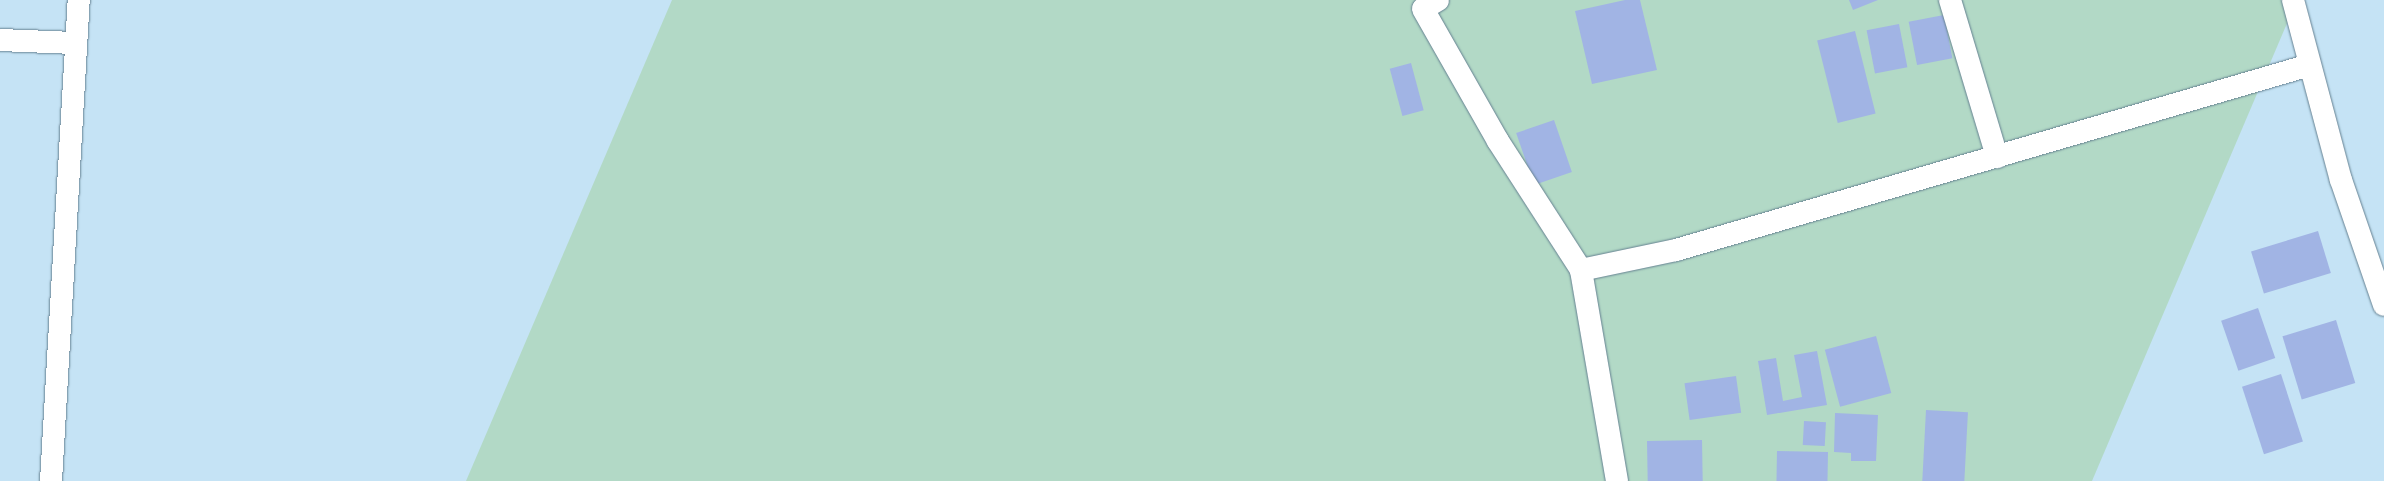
<!DOCTYPE html>
<style>
body{margin:0}
#map{position:relative;width:2384px;height:481px;overflow:hidden;background:#c5e3f5;font-family:"PT Sans",sans-serif}
div>[style]{position:absolute}
[style*='--x']{left:calc(var(--x)*1px);top:calc(var(--y)*1px);width:calc(var(--w)*1px);rotate:calc(var(--a)*1deg)}
.green>*{inset:0;background:#b2d9c6}
.building>*{inset:0;background:#a1b4e4;transform-origin:0 0}
.roads{filter:drop-shadow(0 0 1px #658191) drop-shadow(0 0 1px #658191)}
.street>*{height:22px;margin:-11px;padding:0 11px;transform-origin:11px;border-radius:11px;background:#fff}
span{translate:-50% -50%;white-space:nowrap;text-align:center;line-height:1.15;-webkit-text-stroke:3px #fff;paint-order:stroke}
</style>
<div id="map">
<div class="green">
<i style="clip-path:polygon(672px 0,2297px 0,2092px 481px,466px 481px)"></i>
</div>
<div class="building">
<i style="clip-path:polygon(1625px 0,1640px 0,1657px 70px,1592px 84px,1575px 11px)"></i>
<i style="clip-path:polygon(1849px 0,1878px 0,1853px 10px)"></i>
<i style="left:1944px;top:15px;width:44px;height:36px;rotate:79deg"></i>
<i style="left:1899px;top:24px;width:44px;height:33px;rotate:79deg"></i>
<i style="left:1855px;top:31px;width:85px;height:39px;rotate:76deg"></i>
<i style="left:1411px;top:63px;width:49px;height:22px;rotate:75deg"></i>
<i style="left:1554px;top:120px;width:55px;height:40px;rotate:71deg"></i>
<i style="left:2318px;top:231px;width:44px;height:70px;rotate:73deg"></i>
<i style="left:2258px;top:308px;width:53px;height:39px;rotate:71deg"></i>
<i style="left:2336px;top:320px;width:66px;height:56px;rotate:73deg"></i>
<i style="left:1876px;top:336px;width:59px;height:53px;rotate:75deg"></i>
<i style="clip-path:polygon(1817px 351px,1827px 405px,1767px 415px,1758px 361px,1776px 358px,1783px 401px,1802px 397px,1794px 355px)"></i>
<i style="left:2281px;top:374px;width:71px;height:41px;rotate:72deg"></i>
<i style="left:1736px;top:376px;width:37px;height:52px;rotate:82deg"></i>
<i style="left:1926px;top:410px;width:42px;height:71px;rotate:3deg"></i>
<i style="clip-path:polygon(1835px 413px,1878px 415px,1876px 461px,1851px 461px,1851px 453px,1834px 452px)"></i>
<i style="left:1804px;top:421px;width:22px;height:24px;rotate:3deg"></i>
<i style="left:1702px;top:440px;width:41px;height:55px;rotate:89deg"></i>
<i style="left:1777px;top:451px;width:51px;height:30px;rotate:1deg"></i>
</div>
<div class="roads">
<div class="street">
<i style="--x:1438;--y:0;--w:17;--a:149"></i>
<i style="--x:1423;--y:9;--w:152;--a:60.4"></i>
<i style="--x:1498;--y:141;--w:153;--a:57.2"></i>
<i style="--x:1950;--y:0;--w:164;--a:73.3"></i>
<i style="--x:2293;--y:0;--w:186;--a:75.1"></i>
<i style="--x:2341;--y:180;--w:132;--a:71"></i>
<i style="--x:0;--y:40;--w:76;--a:2.3"></i>
<i style="--x:51;--y:481;--w:482;--a:-86.7"></i>
<i style="--x:1617;--y:481;--w:214;--a:-99.7"></i>
<i style="--x:1581;--y:270;--w:97;--a:-11.9"></i>
<i style="--x:1676;--y:250;--w:660;--a:-16.27"></i>
</div>
</div>
</div>
